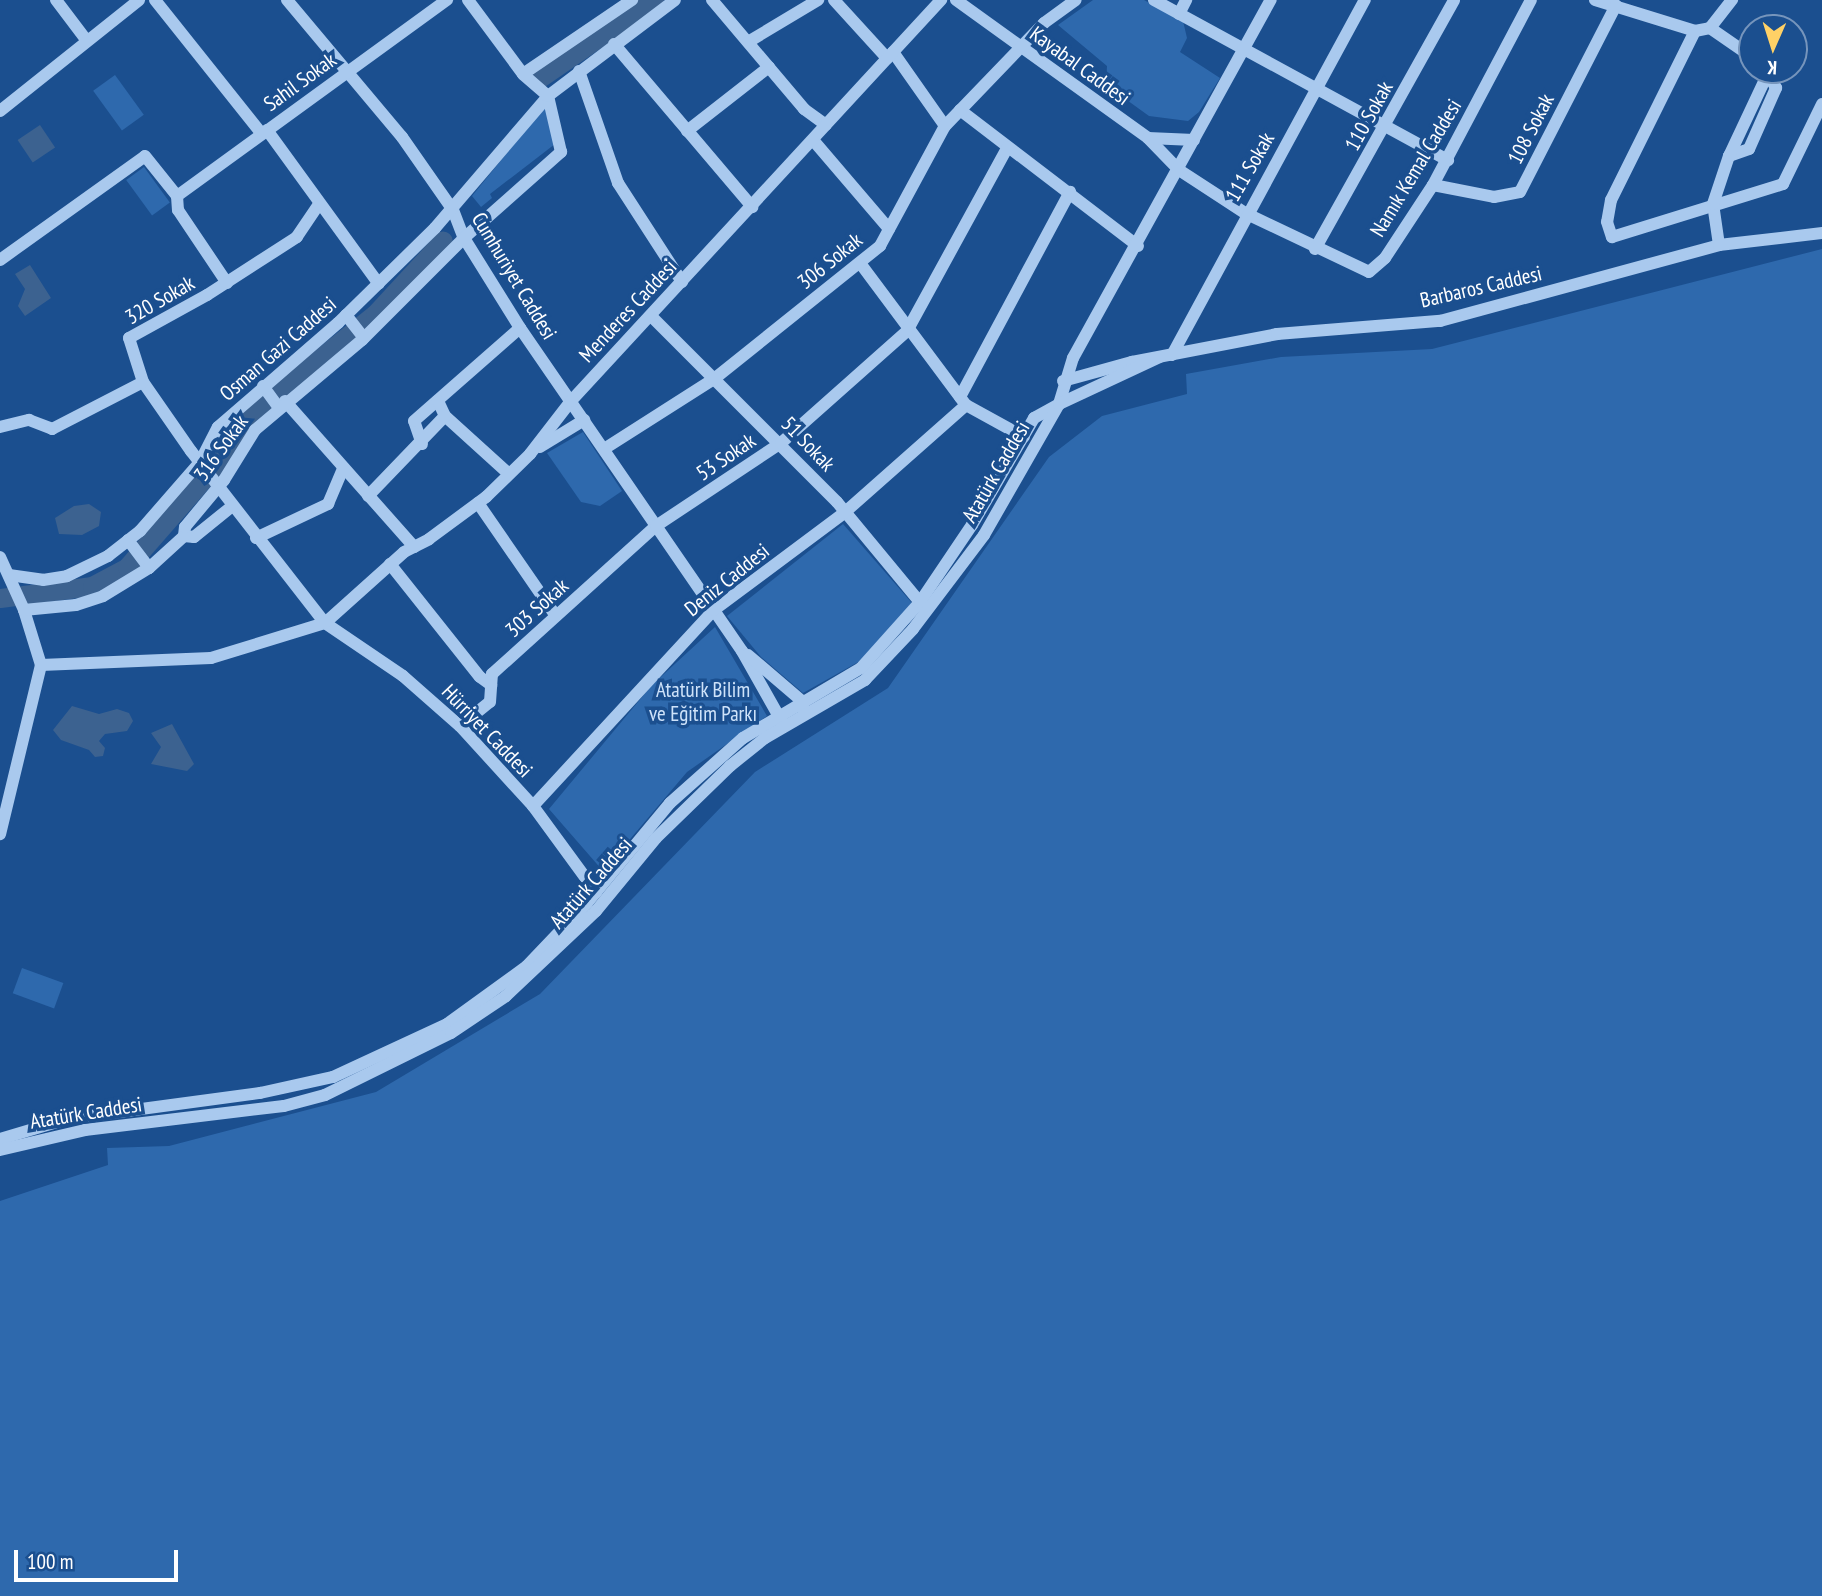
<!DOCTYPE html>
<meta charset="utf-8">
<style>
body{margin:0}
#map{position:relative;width:1822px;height:1596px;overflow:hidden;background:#1b4f8f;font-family:"PT Sans Narrow",sans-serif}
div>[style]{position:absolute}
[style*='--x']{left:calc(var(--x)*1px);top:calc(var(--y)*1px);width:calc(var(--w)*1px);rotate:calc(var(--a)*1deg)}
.green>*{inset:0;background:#2e69ad;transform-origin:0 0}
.water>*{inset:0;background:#3c6290;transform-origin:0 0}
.river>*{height:19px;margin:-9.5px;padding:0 9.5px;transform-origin:9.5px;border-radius:9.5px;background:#3c6290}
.minor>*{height:12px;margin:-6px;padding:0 6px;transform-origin:6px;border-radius:6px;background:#a9c9ee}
span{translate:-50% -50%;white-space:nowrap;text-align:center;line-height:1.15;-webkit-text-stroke:7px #1b4f8f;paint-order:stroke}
.street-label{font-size:21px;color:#fff}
.park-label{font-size:21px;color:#cfe3fa}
.north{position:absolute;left:1738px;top:14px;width:70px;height:70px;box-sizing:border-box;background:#1b4f8f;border:2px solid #7695bc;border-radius:50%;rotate:183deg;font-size:19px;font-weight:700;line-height:28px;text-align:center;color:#fff}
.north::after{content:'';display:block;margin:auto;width:24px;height:32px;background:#ffd166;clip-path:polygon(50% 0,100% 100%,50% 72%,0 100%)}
.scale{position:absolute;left:14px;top:1550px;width:164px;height:32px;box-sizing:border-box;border:4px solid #fff;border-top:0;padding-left:9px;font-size:21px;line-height:24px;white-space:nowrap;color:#fff;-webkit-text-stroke:5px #1b4f8f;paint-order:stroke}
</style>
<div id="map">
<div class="green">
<i style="clip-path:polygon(1093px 0,1144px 0,1183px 21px,1187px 38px,1180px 52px,1220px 78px,1199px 112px,1188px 121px,1149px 116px,1106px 85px,1107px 66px,1058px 25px)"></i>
<i style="left:115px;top:75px;width:49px;height:27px;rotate:54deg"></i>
<i style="clip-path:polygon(546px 105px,555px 144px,490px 194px,492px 198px,481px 207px,472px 196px)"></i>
<i style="left:144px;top:167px;width:44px;height:22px;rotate:54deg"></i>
<i style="clip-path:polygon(1822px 249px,1822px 1596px,0 1596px,0 1201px,108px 1165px,107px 1148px,169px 1146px,376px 1092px,540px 994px,755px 772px,888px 688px,1049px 457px,1102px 416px,1187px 394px,1186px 374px,1281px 357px,1432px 349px)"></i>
<i style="clip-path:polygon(583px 432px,622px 491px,600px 506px,581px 502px,547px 453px)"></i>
<i style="clip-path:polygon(843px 524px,912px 603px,860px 661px,803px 693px,761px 657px,727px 616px)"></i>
<i style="clip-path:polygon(715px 627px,767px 716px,687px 772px,603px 871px,549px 809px,652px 685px)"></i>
<i style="left:22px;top:968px;width:44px;height:27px;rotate:20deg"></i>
</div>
<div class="water">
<i style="left:40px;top:125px;width:27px;height:27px;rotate:56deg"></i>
<i style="clip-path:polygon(30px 265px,51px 298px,25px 316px,18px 306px,25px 289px,15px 274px)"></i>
<i style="clip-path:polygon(89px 504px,101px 512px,99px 526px,82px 535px,59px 534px,55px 518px,74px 506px)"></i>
<i style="clip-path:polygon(72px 706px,99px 714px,117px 709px,129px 713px,133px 721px,127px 731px,105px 734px,99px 741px,105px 748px,103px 756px,95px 757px,89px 750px,61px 740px,53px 730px)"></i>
<i style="clip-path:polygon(172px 724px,194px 764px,187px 771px,151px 764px,161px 747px,151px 733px)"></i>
</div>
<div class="river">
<i style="--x:540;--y:78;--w:138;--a:-34.4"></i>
<i style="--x:0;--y:598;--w:93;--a:-7.4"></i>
<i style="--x:92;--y:586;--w:40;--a:-28"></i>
<i style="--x:127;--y:567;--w:146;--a:-48.9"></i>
<i style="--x:223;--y:457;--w:42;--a:-62.8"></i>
<i style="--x:242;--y:420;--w:170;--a:-38.6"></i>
<i style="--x:375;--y:314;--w:100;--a:-47.4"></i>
</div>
<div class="minor">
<i style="--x:56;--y:0;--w:51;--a:52.9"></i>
<i style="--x:155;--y:0;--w:171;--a:51.4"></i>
<i style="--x:287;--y:0;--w:179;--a:50"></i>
<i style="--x:402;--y:137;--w:89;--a:55.1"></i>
<i style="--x:453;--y:210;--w:30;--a:69"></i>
<i style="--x:464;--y:238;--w:106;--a:58.1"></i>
<i style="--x:520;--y:328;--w:392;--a:55.5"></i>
<i style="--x:742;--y:651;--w:81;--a:60.6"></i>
<i style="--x:468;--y:0;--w:92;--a:53.4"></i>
<i style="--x:712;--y:0;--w:143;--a:49.8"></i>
<i style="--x:804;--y:109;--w:27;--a:36"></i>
<i style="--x:834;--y:0;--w:79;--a:47.6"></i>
<i style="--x:956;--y:0;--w:236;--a:35.7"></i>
<i style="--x:1148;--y:138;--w:45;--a:45.9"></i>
<i style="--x:1179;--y:170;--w:79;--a:33.1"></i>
<i style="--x:1245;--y:213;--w:137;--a:25.4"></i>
<i style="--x:1369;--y:272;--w:21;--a:-41"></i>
<i style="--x:1385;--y:258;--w:87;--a:-56.7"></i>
<i style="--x:1433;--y:185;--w:209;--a:-62.1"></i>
<i style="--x:1154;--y:0;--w:335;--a:28.6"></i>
<i style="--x:1595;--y:0;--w:105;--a:17.2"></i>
<i style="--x:1695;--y:31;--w:15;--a:-11"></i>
<i style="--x:1710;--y:28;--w:51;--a:34.6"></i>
<i style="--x:1179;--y:14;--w:16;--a:-63"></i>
<i style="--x:1710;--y:28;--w:36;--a:-52"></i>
<i style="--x:1695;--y:31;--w:189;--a:116.4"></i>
<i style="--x:1611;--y:200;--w:22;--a:100"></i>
<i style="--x:1607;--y:222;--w:16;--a:72"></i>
<i style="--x:1612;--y:237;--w:179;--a:-17.2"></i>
<i style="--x:1783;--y:184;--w:89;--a:-64"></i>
<i style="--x:748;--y:42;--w:82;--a:-31"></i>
<i style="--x:614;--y:44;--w:214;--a:49.7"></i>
<i style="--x:893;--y:52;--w:90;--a:54.9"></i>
<i style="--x:579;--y:71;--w:119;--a:70.8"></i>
<i style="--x:618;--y:183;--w:118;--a:57.1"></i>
<i style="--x:960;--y:110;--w:224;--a:37.4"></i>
<i style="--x:0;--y:111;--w:178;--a:-38.6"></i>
<i style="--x:267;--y:130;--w:190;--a:54"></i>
<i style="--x:687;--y:131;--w:104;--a:-38"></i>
<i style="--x:1148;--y:138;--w:46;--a:2.5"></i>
<i style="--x:813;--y:140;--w:117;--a:49.5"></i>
<i style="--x:1729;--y:156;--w:21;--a:-19"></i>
<i style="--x:1749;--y:149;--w:67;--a:-66.1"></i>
<i style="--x:1776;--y:88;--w:21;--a:-121"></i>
<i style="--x:1433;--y:185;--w:62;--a:11.1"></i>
<i style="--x:1494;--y:197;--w:26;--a:-11"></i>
<i style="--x:1520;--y:192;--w:210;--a:-62.8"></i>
<i style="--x:177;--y:196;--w:334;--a:-36"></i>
<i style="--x:319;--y:204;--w:40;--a:124"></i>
<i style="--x:297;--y:237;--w:107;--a:147.2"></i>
<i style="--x:207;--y:295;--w:89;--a:151.1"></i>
<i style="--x:129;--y:338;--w:46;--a:72.3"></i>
<i style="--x:143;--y:382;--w:84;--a:55.2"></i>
<i style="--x:191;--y:451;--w:217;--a:52.1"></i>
<i style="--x:1719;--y:245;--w:41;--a:-98.3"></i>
<i style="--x:1713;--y:204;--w:51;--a:-71.6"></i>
<i style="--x:1729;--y:156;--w:92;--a:-64.8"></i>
<i style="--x:1315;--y:249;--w:285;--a:-60.8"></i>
<i style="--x:0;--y:260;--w:178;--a:-35.6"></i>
<i style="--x:145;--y:156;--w:51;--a:51.3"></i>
<i style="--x:177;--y:196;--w:14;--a:86"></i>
<i style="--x:178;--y:210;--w:88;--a:56.1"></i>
<i style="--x:860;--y:263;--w:177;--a:53.3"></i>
<i style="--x:966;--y:405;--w:66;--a:28.9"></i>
<i style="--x:346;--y:315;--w:29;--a:52"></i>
<i style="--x:651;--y:316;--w:263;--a:45"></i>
<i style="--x:837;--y:502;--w:136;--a:50.4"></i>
<i style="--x:1172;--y:355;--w:404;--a:-61.5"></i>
<i style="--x:1063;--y:381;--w:72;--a:-15.4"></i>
<i style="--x:1132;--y:362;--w:148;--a:-10.9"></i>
<i style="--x:1277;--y:334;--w:164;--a:-4.6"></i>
<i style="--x:1440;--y:321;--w:289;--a:-15.2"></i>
<i style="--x:1719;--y:245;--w:104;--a:-6.6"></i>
<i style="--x:263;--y:386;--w:27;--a:54"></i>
<i style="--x:960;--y:397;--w:233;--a:-61.8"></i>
<i style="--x:285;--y:401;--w:195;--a:48.5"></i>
<i style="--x:445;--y:416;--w:86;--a:42.2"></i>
<i style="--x:0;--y:427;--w:30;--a:-14"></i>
<i style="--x:29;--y:420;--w:25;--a:21"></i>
<i style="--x:52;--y:429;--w:102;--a:-27.3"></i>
<i style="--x:422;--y:444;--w:24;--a:-109"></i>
<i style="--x:414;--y:421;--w:141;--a:-41.3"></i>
<i style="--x:540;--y:447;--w:52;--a:-31.5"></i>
<i style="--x:604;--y:449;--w:130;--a:-32.5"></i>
<i style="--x:714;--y:379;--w:213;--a:-38.7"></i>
<i style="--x:880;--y:246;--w:136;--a:-61.6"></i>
<i style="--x:945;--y:126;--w:143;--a:-46.1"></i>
<i style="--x:1044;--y:23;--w:39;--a:-36"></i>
<i style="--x:368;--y:496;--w:111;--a:-46.1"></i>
<i style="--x:445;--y:416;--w:17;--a:-115"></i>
<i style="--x:478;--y:503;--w:137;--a:55.4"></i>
<i style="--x:184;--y:536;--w:10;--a:6"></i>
<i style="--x:194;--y:537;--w:48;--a:-39"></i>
<i style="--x:256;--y:538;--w:80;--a:-25.3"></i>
<i style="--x:328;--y:504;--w:39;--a:-67"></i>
<i style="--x:128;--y:540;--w:35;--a:53"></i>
<i style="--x:0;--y:557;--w:58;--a:65.6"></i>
<i style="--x:24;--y:610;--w:58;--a:72.8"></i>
<i style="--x:41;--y:665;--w:174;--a:103.6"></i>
<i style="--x:390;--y:564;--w:144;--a:51.5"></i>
<i style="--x:480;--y:677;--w:14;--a:36"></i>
<i style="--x:9;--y:575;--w:34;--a:8"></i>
<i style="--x:43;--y:580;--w:24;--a:-9"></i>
<i style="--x:67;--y:576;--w:46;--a:-26"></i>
<i style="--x:108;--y:556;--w:41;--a:-38"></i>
<i style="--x:140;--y:531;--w:91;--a:-49"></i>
<i style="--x:200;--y:462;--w:39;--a:-63"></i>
<i style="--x:218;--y:427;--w:159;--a:-40.9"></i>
<i style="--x:338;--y:323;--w:136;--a:-44.4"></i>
<i style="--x:435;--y:228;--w:174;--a:-49.4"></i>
<i style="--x:548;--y:96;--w:159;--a:-37.1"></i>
<i style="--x:24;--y:610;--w:52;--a:-5.5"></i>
<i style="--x:76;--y:605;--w:28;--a:-18"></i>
<i style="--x:103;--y:596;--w:54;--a:-31.3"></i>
<i style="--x:149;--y:568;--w:47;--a:-42.4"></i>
<i style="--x:184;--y:536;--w:9;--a:-84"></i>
<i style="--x:185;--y:527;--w:61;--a:-50.3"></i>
<i style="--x:224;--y:480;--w:59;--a:-58.2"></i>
<i style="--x:255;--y:430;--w:140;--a:-40.1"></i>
<i style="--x:362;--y:340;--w:144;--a:-45"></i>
<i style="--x:464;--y:238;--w:130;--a:-41.6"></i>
<i style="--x:561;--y:152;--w:57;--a:-103.1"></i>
<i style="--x:548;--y:96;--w:33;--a:-139"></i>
<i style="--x:523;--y:74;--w:132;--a:-34.2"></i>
<i style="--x:325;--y:623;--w:94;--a:34.2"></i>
<i style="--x:403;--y:676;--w:76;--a:41.3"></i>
<i style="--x:460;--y:726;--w:108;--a:47.6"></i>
<i style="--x:533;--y:806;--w:107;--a:53.8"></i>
<i style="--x:748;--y:655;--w:72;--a:40.5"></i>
<i style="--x:803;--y:702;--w:7;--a:90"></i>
<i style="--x:41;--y:665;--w:170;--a:-2.4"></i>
<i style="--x:211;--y:658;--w:119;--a:-17.1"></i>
<i style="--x:325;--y:623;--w:106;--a:-41.9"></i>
<i style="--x:404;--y:552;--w:28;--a:-27"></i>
<i style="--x:429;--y:539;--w:71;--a:-36.4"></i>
<i style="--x:486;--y:497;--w:62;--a:-44.3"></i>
<i style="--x:530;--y:454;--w:67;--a:-52.3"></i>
<i style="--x:571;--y:401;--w:546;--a:-47.3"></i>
<i style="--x:460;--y:726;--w:38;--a:-39"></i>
<i style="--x:490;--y:702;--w:28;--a:-86"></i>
<i style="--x:492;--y:674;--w:221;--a:-42.1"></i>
<i style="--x:656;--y:526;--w:150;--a:-33.6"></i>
<i style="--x:781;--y:443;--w:169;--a:-41.6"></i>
<i style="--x:907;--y:331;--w:209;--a:-61.3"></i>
<i style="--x:533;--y:806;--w:267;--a:-47.3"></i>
<i style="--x:714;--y:610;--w:162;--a:-36.7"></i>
<i style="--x:844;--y:513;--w:163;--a:-41.5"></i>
<i style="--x:0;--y:1139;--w:70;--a:-16.6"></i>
<i style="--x:67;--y:1119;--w:195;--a:-7.7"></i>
<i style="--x:260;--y:1093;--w:75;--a:-12.4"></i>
<i style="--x:333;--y:1077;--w:126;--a:-24.9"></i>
<i style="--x:447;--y:1024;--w:99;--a:-35.9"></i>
<i style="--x:527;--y:966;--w:87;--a:-46.4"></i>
<i style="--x:587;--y:903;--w:130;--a:-50.3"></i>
<i style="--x:670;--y:803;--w:98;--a:-41.7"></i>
<i style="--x:743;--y:738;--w:137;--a:-30.7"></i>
<i style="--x:861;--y:668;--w:89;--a:-48.2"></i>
<i style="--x:920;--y:602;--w:93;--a:-56"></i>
<i style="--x:972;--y:525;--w:124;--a:-59.9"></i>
<i style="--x:1034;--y:418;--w:29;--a:-29"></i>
<i style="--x:1059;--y:404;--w:48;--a:-73.1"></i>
<i style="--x:1073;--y:358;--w:409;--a:-61.1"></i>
<i style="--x:0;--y:1150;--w:87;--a:-13.2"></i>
<i style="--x:85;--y:1130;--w:200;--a:-6.9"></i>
<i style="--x:284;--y:1106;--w:42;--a:-15"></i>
<i style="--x:325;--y:1095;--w:140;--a:-26.2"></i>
<i style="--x:451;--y:1033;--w:66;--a:-33.9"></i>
<i style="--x:506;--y:996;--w:124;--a:-43.4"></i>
<i style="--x:596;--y:911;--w:94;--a:-50.6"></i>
<i style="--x:656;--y:838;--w:103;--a:-44.2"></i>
<i style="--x:730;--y:766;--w:45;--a:-38.7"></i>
<i style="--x:765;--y:738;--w:116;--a:-30.1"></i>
<i style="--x:865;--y:680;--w:70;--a:-46.7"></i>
<i style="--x:913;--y:629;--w:118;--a:-52.9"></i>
<i style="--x:984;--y:535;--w:151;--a:-60.2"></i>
<i style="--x:1059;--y:404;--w:111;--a:-25"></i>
</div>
<div class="street-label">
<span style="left:1080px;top:66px;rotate:36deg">Kayabal Caddesi</span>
<span style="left:300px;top:82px;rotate:-36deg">Sahil Sokak</span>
<span style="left:1369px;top:116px;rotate:-61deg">110 Sokak</span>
<span style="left:1531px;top:129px;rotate:-63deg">108 Sokak</span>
<span style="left:1250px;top:167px;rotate:-60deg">111 Sokak</span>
<span style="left:1416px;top:168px;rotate:-59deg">Namık Kemal Caddesi</span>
<span style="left:830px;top:261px;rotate:-39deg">306 Sokak</span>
<span style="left:514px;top:276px;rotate:59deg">Cumhuriyet Caddesi</span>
<span style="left:1481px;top:287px;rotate:-13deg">Barbaros Caddesi</span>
<span style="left:160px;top:300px;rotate:-30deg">320 Sokak</span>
<span style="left:628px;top:311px;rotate:-47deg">Menderes Caddesi</span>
<span style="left:278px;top:349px;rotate:-41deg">Osman Gazi Caddesi</span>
<span style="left:808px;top:444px;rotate:46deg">51 Sokak</span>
<span style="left:221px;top:448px;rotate:-54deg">316 Sokak</span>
<span style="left:726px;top:457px;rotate:-34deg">53 Sokak</span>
<span style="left:996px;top:472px;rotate:-60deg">Atatürk Caddesi</span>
<span style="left:727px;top:580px;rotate:-39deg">Deniz Caddesi</span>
<span style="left:537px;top:608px;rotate:-42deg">303 Sokak</span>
<span style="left:487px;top:731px;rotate:46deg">Hürriyet Caddesi</span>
<span style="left:591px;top:883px;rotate:-49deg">Atatürk Caddesi</span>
<span style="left:86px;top:1113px;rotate:-9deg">Atatürk Caddesi</span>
</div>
<div class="park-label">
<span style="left:703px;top:702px">Atatürk Bilim<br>ve Eğitim Parkı</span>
</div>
<div class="north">K</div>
<div class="scale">100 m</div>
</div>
